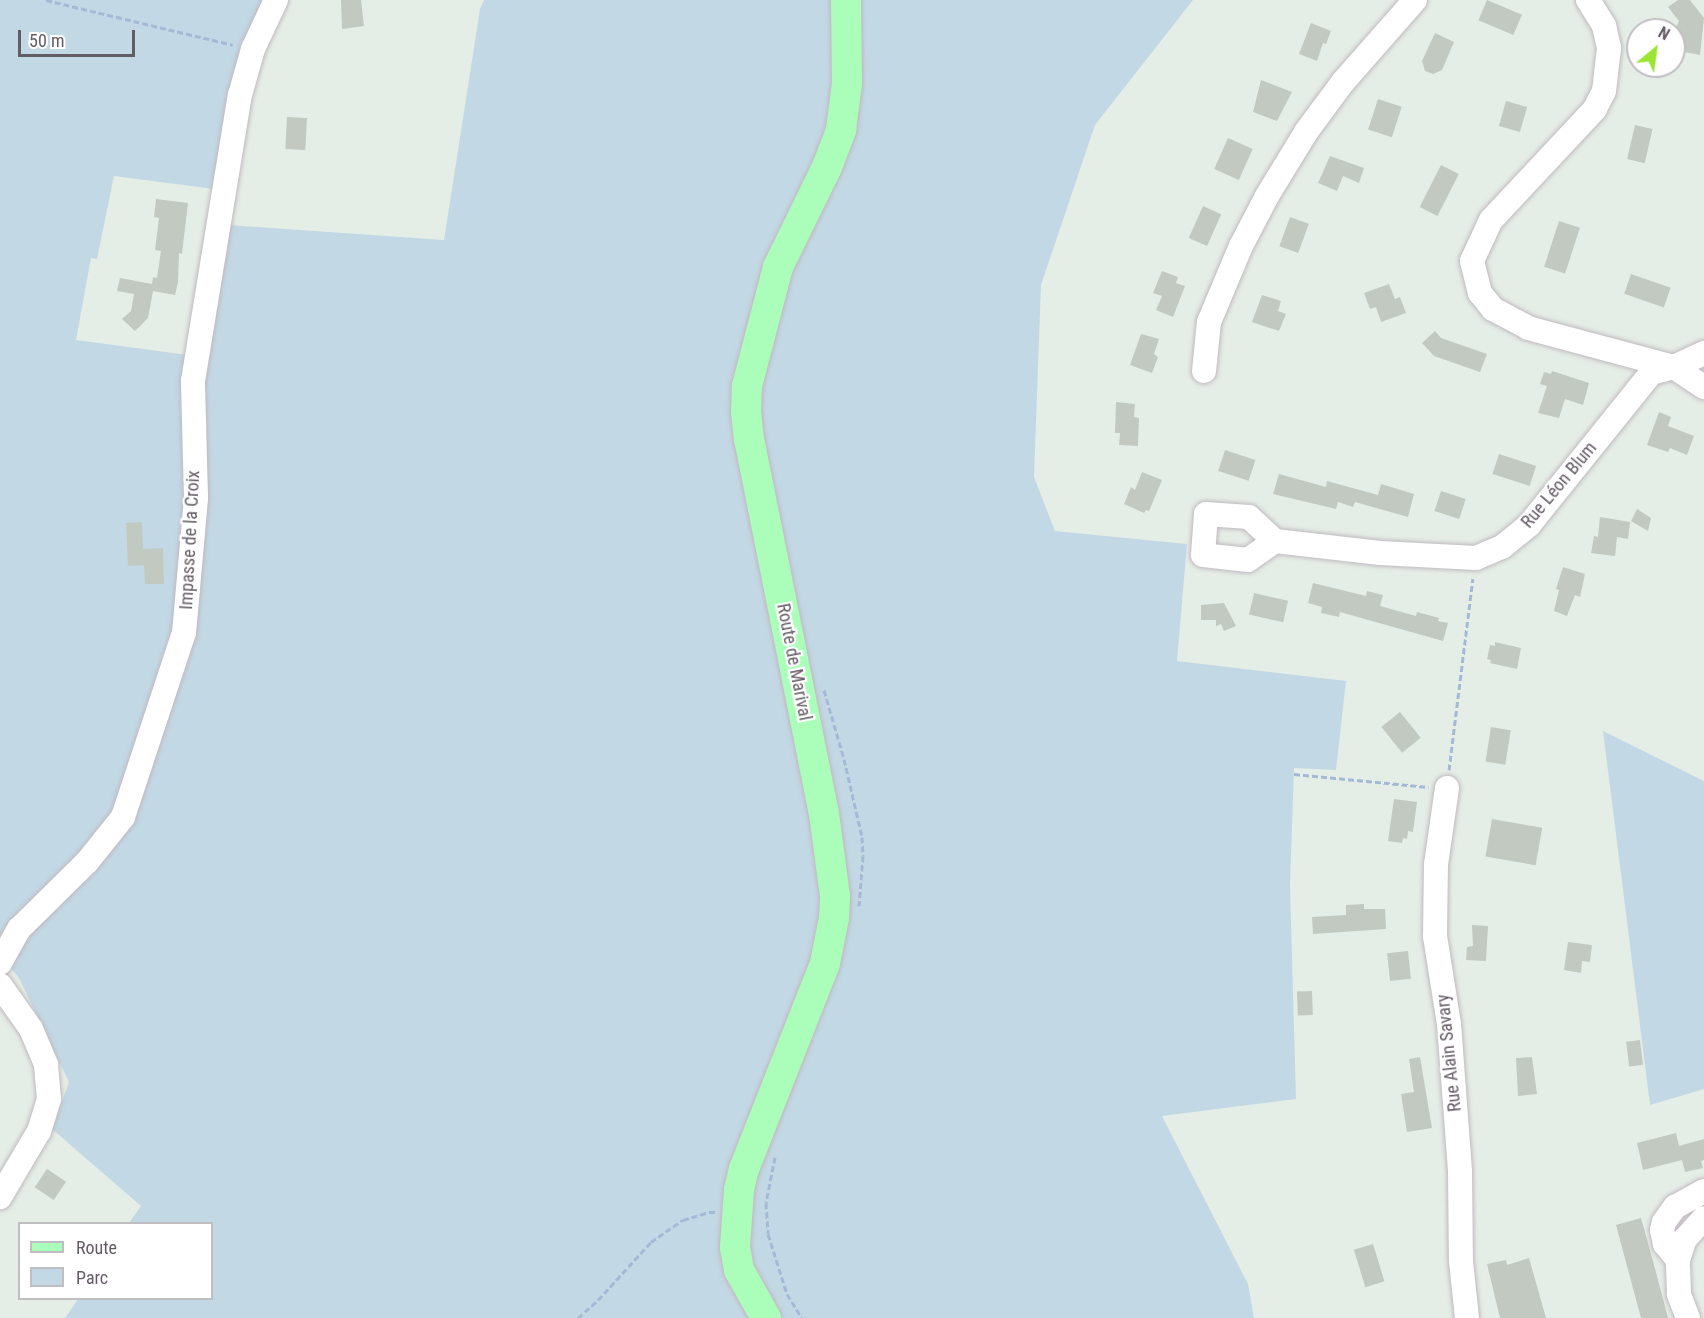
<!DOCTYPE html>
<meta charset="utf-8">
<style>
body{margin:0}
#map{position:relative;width:1704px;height:1318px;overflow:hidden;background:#e5eee6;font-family:"Roboto Condensed",sans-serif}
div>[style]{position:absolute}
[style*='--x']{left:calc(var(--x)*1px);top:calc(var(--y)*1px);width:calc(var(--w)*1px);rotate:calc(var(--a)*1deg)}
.green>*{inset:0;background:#c2d9e5}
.building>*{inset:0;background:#c1c9c1;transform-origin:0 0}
.path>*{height:3px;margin-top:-1.5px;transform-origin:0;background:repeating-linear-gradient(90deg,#a5b9d7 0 6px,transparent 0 9px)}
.roads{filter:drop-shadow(0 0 2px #c0b9c0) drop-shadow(0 0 2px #c0b9c0)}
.minor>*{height:24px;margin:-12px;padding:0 12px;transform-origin:12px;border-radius:12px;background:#fff}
.major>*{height:30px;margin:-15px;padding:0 15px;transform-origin:15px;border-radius:15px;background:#abfdba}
span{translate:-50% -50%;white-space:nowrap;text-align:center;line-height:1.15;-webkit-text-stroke:4.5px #fff;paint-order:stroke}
.street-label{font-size:18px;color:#645c65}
.legend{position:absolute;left:18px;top:1222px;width:195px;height:78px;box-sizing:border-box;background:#fff;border:2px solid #c1bec1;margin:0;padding:8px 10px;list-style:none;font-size:18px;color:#645c65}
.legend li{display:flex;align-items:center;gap:12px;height:30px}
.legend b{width:30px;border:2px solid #c1bec1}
.north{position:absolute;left:1626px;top:18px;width:60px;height:60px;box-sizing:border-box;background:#fff;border:2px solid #c1bec1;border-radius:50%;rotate:29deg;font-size:16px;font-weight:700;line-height:24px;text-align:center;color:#645c65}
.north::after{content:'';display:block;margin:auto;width:21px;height:27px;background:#9be534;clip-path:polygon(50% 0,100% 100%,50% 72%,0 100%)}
.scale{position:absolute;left:18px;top:30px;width:117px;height:27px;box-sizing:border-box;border:3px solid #645c65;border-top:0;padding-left:8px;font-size:18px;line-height:21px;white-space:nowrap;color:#645c65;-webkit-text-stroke:4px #fff;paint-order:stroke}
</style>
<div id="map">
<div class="green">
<i style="clip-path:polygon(0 0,264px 0,214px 189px,114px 176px,97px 259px,91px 258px,76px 340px,203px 357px,228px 225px,444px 240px,480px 9px,484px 0,1193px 0,1095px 125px,1041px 285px,1034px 477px,1055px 531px,1187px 544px,1177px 661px,1346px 681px,1336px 770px,1294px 768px,1290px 885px,1296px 1099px,1162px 1116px,1248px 1284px,1254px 1318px,65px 1318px,78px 1299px,212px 1298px,212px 1224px,129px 1223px,141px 1206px,52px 1129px,69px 1082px,19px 978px,0 955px)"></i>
<i style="clip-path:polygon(1603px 731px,1704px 781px,1704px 1089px,1650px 1105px)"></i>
</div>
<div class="building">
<i style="clip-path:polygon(341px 0,361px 0,364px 26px,342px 29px)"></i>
<i style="left:1487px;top:0;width:38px;height:22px;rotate:23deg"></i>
<i style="clip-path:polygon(1678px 0,1690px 0,1704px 18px,1700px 55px,1680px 51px,1683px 38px,1676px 28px,1679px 21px,1668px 7px)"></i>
<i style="clip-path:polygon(1311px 23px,1331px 31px,1326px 44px,1323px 43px,1317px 61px,1299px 54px)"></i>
<i style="clip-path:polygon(1435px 33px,1454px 42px,1442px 70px,1433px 74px,1425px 71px,1422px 61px)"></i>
<i style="clip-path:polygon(1261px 80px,1292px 92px,1277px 121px,1253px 112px)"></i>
<i style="left:1378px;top:99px;width:25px;height:32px;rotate:18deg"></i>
<i style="left:1506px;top:101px;width:22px;height:26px;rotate:16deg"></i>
<i style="left:287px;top:117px;width:20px;height:32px;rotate:3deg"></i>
<i style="left:1635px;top:125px;width:18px;height:35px;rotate:13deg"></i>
<i style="left:1228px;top:138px;width:27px;height:34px;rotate:24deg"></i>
<i style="clip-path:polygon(1330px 156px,1364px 168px,1359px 183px,1343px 176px,1337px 191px,1318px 183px)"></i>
<i style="left:1441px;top:165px;width:20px;height:47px;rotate:27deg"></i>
<i style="clip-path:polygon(156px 199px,188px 203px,182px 254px,179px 253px,178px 282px,175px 295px,153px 291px,148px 318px,135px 331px,122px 319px,131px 311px,134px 294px,117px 291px,120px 278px,152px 284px,153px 277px,157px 278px,161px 251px,155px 250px,159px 218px,154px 217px)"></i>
<i style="left:1203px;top:206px;width:20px;height:35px;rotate:24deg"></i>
<i style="left:1290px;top:217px;width:20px;height:31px;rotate:20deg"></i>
<i style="left:1559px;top:221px;width:22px;height:48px;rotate:18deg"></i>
<i style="clip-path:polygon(1162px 271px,1178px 277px,1176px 283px,1185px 286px,1173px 317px,1156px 310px,1162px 296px,1153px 293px)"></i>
<i style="left:1631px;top:274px;width:42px;height:21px;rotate:19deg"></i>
<i style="clip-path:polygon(1389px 284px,1395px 299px,1400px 297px,1406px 313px,1381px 322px,1376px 307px,1370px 309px,1364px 293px)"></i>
<i style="clip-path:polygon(1262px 295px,1281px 301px,1278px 311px,1286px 314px,1279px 331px,1252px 322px)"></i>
<i style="clip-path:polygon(1435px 331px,1441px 338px,1487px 354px,1480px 372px,1434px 356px,1422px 343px)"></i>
<i style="clip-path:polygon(1141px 334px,1159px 339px,1154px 354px,1158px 357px,1152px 373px,1130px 365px)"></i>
<i style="clip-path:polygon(1552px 371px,1589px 383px,1583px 405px,1565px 399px,1559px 418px,1538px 413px,1547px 386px,1540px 384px,1544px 372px,1551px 374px)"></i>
<i style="clip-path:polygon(1116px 402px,1135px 404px,1134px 417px,1139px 418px,1138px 446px,1119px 445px,1120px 433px,1115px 433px)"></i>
<i style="clip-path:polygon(1659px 412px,1671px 417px,1668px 426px,1694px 436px,1687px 455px,1670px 448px,1668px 452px,1647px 445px)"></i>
<i style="left:1225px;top:450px;width:32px;height:22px;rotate:18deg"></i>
<i style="left:1499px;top:454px;width:39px;height:21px;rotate:18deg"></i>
<i style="clip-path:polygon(1142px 472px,1162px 480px,1149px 511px,1146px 510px,1144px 513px,1124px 504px,1131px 487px,1135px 490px)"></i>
<i style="clip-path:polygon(1279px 474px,1326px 487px,1327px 481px,1378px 495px,1381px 484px,1414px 494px,1408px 517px,1355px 502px,1353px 507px,1338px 502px,1336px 509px,1273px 494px)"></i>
<i style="left:1441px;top:491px;width:26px;height:21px;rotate:18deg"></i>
<i style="clip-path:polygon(1637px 509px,1651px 518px,1648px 531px,1631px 521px)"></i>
<i style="clip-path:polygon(1600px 517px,1630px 522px,1628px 539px,1617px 537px,1615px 556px,1591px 553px,1594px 536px,1598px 537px)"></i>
<i style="clip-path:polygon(142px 522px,143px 549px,163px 548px,164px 584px,145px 584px,144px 565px,128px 566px,126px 523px)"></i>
<i style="clip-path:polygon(1563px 567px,1585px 574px,1580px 597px,1575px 595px,1567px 616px,1554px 611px,1559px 590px,1556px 589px)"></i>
<i style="clip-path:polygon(1313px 583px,1366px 596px,1367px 591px,1383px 595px,1380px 606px,1416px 616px,1417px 612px,1439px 618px,1438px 621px,1448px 623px,1443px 641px,1340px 612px,1339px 617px,1321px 613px,1322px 607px,1308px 603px)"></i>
<i style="left:1254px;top:593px;width:35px;height:22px;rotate:13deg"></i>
<i style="clip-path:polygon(1224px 603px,1236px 626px,1224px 631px,1221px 624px,1216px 626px,1216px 620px,1201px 620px,1201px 605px)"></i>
<i style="clip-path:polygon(1495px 642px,1521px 648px,1517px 669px,1490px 663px,1491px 660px,1487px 659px,1490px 645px,1495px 646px)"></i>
<i style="left:1400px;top:712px;width:33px;height:24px;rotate:51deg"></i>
<i style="left:1491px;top:727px;width:20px;height:35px;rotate:9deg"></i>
<i style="clip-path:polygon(1394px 799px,1417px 802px,1413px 832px,1408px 831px,1407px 839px,1403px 838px,1402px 843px,1388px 841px)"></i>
<i style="left:1492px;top:819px;width:51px;height:38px;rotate:10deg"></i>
<i style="clip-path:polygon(1364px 904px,1364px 909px,1385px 909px,1386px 929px,1313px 934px,1312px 917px,1346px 915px,1346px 905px)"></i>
<i style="clip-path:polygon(1472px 925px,1488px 926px,1486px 961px,1466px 960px,1467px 947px,1473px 946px)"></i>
<i style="clip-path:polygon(1568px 942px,1592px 945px,1590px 962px,1582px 961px,1581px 973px,1564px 970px)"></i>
<i style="left:1408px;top:951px;width:28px;height:21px;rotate:84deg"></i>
<i style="left:1312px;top:991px;width:24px;height:15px;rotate:88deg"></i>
<i style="left:1640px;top:1040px;width:25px;height:14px;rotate:83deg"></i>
<i style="clip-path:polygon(1420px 1057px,1432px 1128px,1407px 1132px,1401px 1094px,1414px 1092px,1409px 1059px)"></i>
<i style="clip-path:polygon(1532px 1057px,1537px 1094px,1518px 1096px,1516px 1058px)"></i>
<i style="clip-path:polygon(1676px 1133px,1679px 1146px,1704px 1139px,1704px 1160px,1701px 1161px,1703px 1168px,1685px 1172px,1682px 1160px,1643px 1170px,1637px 1143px)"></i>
<i style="left:47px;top:1169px;width:23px;height:22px;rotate:34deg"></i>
<i style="clip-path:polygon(1641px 1218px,1653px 1261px,1668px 1318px,1641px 1318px,1616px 1225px)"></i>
<i style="left:1373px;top:1244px;width:39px;height:20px;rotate:73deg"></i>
<i style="clip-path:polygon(1529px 1258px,1546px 1318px,1500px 1318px,1487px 1264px,1506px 1260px,1507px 1265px)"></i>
</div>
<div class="path">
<i style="--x:46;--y:0;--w:192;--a:13.5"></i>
<i style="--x:824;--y:690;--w:72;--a:73.8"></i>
<i style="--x:844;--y:759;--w:80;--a:77"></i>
<i style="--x:862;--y:837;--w:19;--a:87"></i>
<i style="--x:863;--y:856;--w:50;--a:94.6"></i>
<i style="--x:1449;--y:770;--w:193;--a:-82.9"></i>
<i style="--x:1294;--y:774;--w:135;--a:5.5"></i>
<i style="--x:775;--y:1157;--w:47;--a:101.1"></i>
<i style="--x:766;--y:1203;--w:31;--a:86"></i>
<i style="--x:768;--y:1234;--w:63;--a:72.4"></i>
<i style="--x:787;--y:1294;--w:28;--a:58"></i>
<i style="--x:578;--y:1318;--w:27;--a:-42"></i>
<i style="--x:598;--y:1300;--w:79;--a:-47.6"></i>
<i style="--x:651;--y:1242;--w:39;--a:-35"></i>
<i style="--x:683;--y:1220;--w:27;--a:-17"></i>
<i style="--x:709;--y:1212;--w:7;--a:0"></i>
</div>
<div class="roads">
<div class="minor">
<i style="--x:1588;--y:0;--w:31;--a:58"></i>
<i style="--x:1604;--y:26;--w:23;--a:77"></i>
<i style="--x:1609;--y:48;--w:43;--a:96.6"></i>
<i style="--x:1604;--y:91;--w:20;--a:117"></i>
<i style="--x:1595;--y:109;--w:152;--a:133.1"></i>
<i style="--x:1491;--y:220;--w:45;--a:114.9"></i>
<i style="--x:1472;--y:261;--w:33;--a:76"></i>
<i style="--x:1480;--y:293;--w:21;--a:51"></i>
<i style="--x:1493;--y:309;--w:40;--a:28"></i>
<i style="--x:1528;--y:328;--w:151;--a:15"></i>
<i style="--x:1674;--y:367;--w:33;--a:-25"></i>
<i style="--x:1204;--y:371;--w:49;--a:-84.2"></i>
<i style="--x:1209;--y:322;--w:82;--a:-67.2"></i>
<i style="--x:1241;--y:246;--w:56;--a:-62.5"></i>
<i style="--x:1267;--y:196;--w:75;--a:-58.6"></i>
<i style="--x:1306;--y:132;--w:62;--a:-53.5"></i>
<i style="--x:1343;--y:82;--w:109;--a:-48.7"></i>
<i style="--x:1275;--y:541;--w:33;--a:145"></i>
<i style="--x:1248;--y:560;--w:45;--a:-173.7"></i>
<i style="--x:1203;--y:555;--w:41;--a:-85.8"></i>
<i style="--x:1206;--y:514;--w:43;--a:4"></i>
<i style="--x:1249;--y:517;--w:35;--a:43"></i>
<i style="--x:1275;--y:541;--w:106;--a:6.5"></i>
<i style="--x:1380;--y:553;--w:96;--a:3"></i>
<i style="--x:1476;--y:558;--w:28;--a:-23"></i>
<i style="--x:1502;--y:547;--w:35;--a:-39"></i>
<i style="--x:1529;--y:525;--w:195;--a:-51.2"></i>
<i style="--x:1651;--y:373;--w:24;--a:-15"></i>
<i style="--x:1674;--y:367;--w:36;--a:34"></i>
<i style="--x:1447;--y:788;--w:77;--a:98.2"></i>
<i style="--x:1436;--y:864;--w:72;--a:90.8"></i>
<i style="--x:1435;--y:936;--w:89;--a:81"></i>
<i style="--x:1449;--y:1024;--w:148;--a:85.7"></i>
<i style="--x:1460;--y:1172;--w:89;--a:89.4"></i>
<i style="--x:1461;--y:1261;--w:57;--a:84"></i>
<i style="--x:0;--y:963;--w:39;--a:-61"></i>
<i style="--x:19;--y:929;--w:95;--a:-44.6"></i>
<i style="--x:87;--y:862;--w:58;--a:-51.3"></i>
<i style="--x:123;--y:817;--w:194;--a:-71.7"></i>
<i style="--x:184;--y:633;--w:136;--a:-84.9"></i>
<i style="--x:196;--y:498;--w:117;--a:-91.5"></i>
<i style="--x:193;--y:381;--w:290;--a:-80.7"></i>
<i style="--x:240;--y:95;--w:48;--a:-74.2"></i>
<i style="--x:253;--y:49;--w:54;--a:-64.9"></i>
<i style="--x:0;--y:985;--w:54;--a:54.8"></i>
<i style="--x:31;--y:1029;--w:39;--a:67"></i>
<i style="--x:46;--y:1065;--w:34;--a:85"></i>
<i style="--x:49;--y:1099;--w:34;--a:107"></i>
<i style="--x:39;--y:1131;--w:77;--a:120.6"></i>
<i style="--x:1678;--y:1260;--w:21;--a:-129"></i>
<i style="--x:1665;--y:1244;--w:14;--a:-102"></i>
<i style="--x:1662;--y:1230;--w:8;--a:-76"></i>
<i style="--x:1664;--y:1222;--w:19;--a:-54"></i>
<i style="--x:1675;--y:1207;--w:33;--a:-29"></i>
<i style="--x:1688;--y:1318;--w:26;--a:-111"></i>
<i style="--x:1679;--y:1294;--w:34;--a:-92"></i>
<i style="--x:1678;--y:1260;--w:22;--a:-72"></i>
<i style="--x:1685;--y:1239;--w:28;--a:-48"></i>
</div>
<div class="major">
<i style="--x:766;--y:1318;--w:55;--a:-119.4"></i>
<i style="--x:739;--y:1270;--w:23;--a:-100"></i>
<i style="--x:735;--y:1247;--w:57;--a:-86"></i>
<i style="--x:739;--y:1190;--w:22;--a:-77"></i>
<i style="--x:744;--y:1169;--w:221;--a:-68.5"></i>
<i style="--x:825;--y:963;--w:46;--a:-78.7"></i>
<i style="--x:834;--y:918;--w:22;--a:-87"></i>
<i style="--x:835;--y:896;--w:83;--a:-97.6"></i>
<i style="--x:824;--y:814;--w:381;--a:-101.3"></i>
<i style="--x:749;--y:440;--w:28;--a:-96"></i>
<i style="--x:746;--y:412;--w:26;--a:-88"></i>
<i style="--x:747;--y:386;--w:123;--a:-75.4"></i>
<i style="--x:778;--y:267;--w:111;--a:-63.9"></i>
<i style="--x:827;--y:167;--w:40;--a:-69"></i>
<i style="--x:841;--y:130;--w:47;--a:-82.7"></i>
<i style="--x:847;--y:83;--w:83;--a:-90.7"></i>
</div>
</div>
<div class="street-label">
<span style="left:1559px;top:485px;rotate:-50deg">Rue Léon Blum</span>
<span style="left:190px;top:540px;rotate:-87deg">Impasse de la Croix</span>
<span style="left:794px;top:662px;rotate:79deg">Route de Marival</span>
<span style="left:1449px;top:1053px;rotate:-96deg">Rue Alain Savary</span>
</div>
<ul class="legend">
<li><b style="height:8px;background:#abfdba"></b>Route</li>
<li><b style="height:16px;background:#c2d9e5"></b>Parc</li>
</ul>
<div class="north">N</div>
<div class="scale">50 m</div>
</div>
